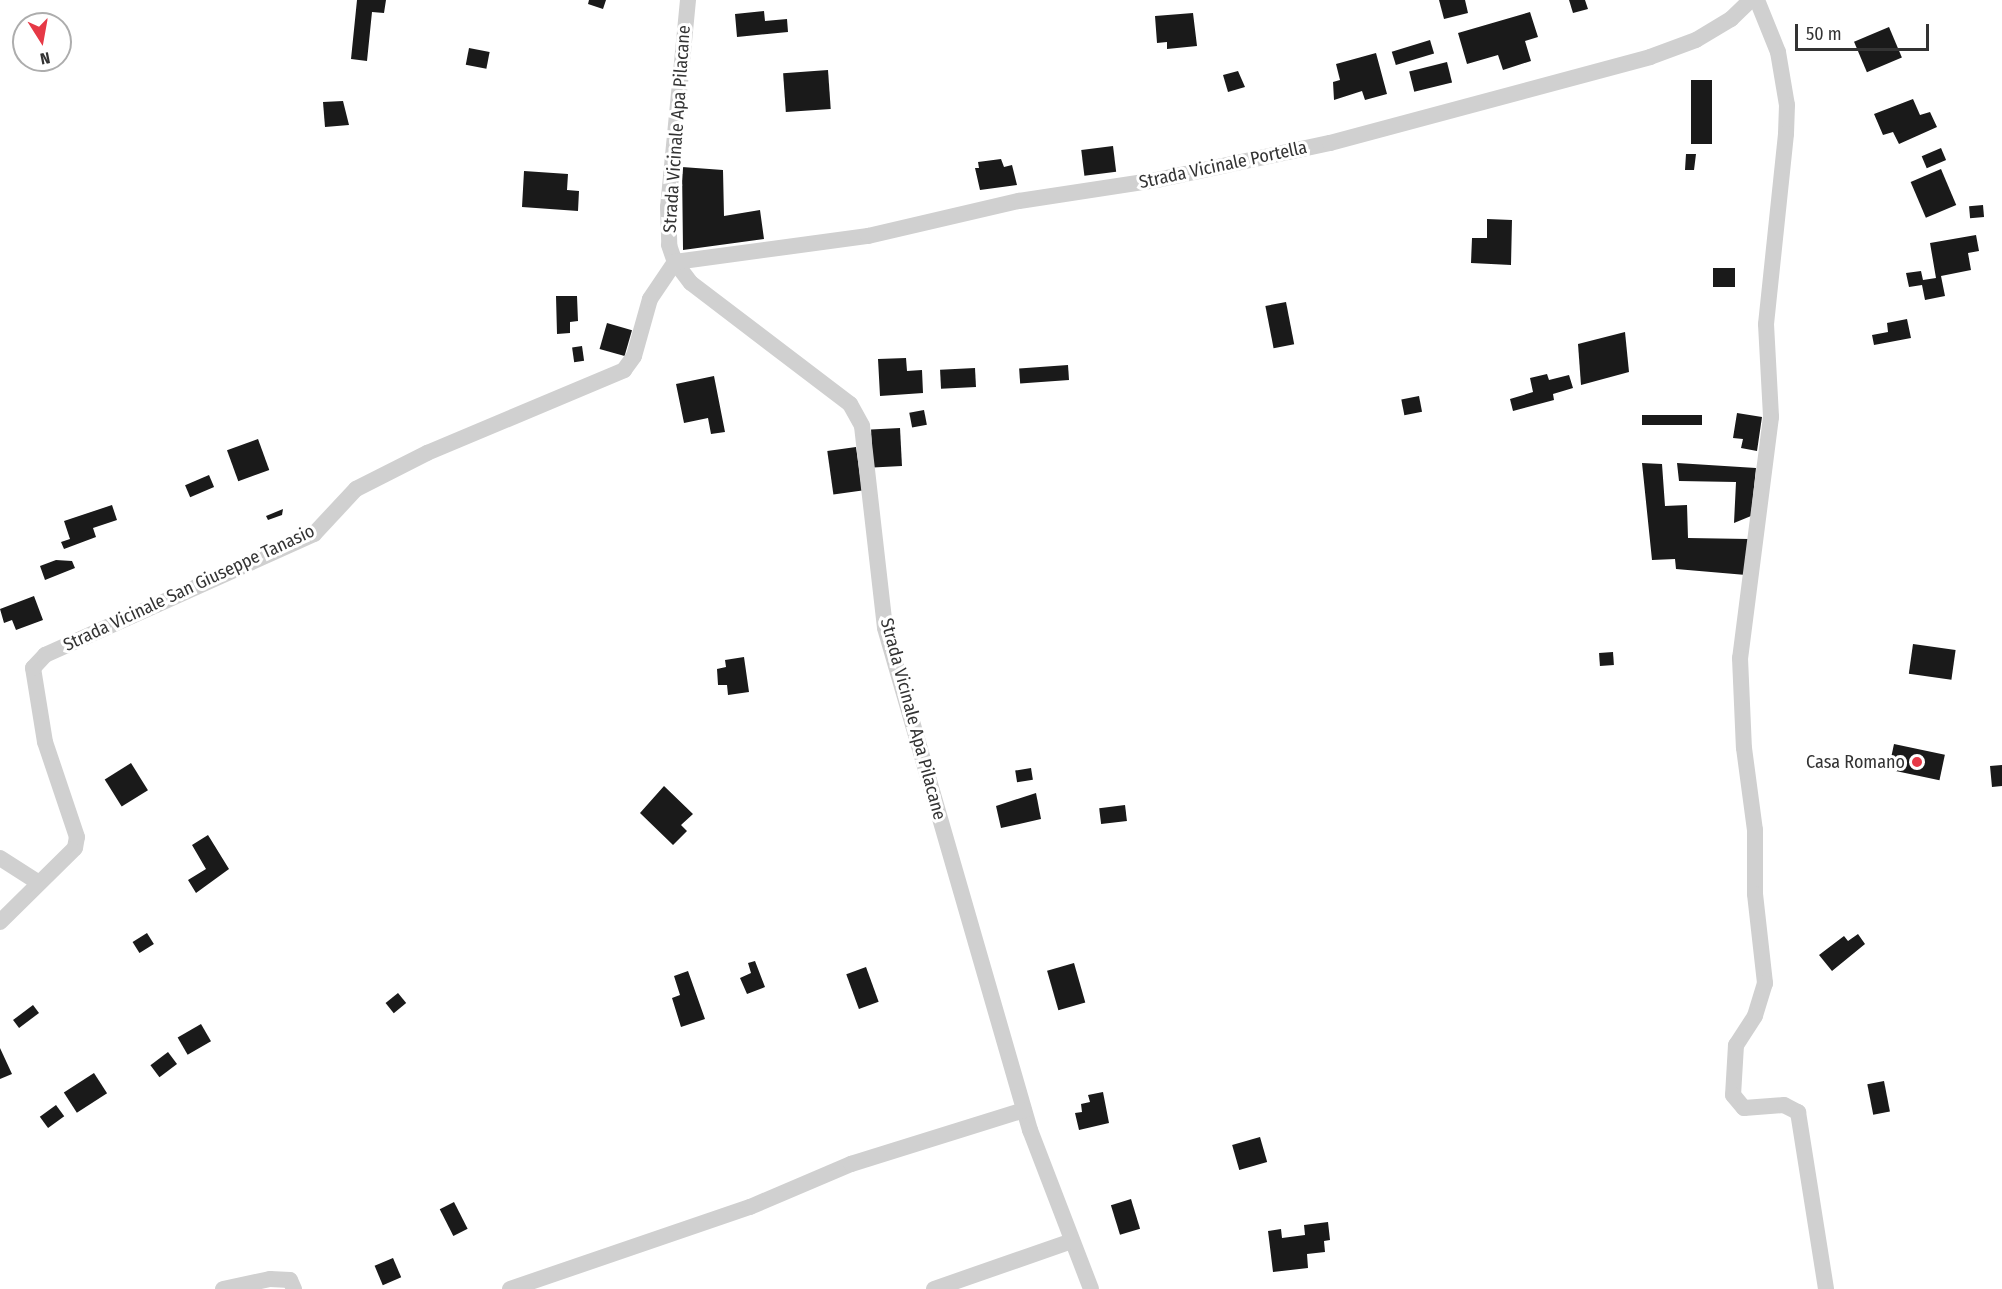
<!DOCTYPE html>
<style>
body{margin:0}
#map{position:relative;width:2002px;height:1289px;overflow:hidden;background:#fff;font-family:"Fira Sans Condensed",sans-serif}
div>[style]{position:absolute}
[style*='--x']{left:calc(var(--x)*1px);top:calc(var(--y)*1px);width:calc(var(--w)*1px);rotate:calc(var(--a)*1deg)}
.building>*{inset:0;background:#1a1a1a;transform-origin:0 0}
.minor>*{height:16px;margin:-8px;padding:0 8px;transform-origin:8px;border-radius:8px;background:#d0d0d0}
.dots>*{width:16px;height:16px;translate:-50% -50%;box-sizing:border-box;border:3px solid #fff;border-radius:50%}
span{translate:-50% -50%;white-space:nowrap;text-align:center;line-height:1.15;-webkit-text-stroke:6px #fff;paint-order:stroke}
.street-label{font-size:18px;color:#333}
.poi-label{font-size:18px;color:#333}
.right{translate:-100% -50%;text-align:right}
.north{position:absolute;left:12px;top:12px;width:60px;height:60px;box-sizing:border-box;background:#fff;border:2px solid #adadad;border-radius:50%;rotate:169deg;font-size:16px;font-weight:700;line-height:24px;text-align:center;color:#333}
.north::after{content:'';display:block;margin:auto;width:21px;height:27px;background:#e63946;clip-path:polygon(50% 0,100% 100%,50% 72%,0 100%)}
.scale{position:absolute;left:1795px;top:24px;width:134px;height:27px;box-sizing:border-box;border:3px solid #333;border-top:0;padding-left:8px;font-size:18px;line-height:21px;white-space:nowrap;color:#333;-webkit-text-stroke:4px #fff;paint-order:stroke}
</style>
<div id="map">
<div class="building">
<i style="clip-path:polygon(357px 0,386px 0,384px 13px,372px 12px,367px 61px,351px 59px)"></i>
<i style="clip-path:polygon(589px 0,606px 0,603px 9px,588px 4px)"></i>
<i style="clip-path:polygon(1439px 0,1465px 0,1468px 13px,1444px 19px)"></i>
<i style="clip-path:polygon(1569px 0,1585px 0,1588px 9px,1573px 13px)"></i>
<i style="clip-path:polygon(764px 11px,765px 21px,787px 19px,788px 32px,737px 37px,735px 14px)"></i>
<i style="clip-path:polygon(1530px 12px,1538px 37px,1525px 41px,1531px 61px,1503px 70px,1498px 55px,1467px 64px,1458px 33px)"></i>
<i style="clip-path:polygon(1193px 13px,1197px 46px,1167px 49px,1167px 42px,1157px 43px,1155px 16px)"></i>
<i style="left:1889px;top:27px;width:33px;height:38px;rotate:67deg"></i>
<i style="left:1430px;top:40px;width:14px;height:40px;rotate:73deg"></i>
<i style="left:469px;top:48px;width:21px;height:17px;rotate:11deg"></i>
<i style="clip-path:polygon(1376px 53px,1387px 94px,1365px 100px,1362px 91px,1334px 100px,1333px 82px,1340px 80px,1336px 64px)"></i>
<i style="left:1447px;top:62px;width:21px;height:39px;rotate:76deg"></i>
<i style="left:828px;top:70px;width:39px;height:45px;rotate:86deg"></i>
<i style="clip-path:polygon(1238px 71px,1245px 87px,1228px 92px,1223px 75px)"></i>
<i style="left:1691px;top:80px;width:21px;height:64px"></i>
<i style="clip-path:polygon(1913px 99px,1920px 115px,1930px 112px,1937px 127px,1899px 144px,1893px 132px,1883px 135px,1874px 114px)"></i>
<i style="clip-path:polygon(343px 101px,349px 125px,325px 127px,323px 102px)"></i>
<i style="left:1113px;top:146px;width:26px;height:32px;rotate:83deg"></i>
<i style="left:1941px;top:148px;width:13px;height:21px;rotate:67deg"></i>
<i style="clip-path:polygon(1686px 154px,1696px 154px,1694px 170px,1685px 170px)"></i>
<i style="clip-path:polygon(1001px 159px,1004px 167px,1012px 165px,1017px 185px,980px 190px,975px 168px,979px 168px,978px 162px)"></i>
<i style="clip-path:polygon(682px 167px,723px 170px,724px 216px,760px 210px,764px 239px,683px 250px)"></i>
<i style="left:1941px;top:169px;width:39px;height:33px;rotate:67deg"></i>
<i style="clip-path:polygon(524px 171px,568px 174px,567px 190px,579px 191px,578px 211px,522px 207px)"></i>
<i style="left:1983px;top:205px;width:12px;height:14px;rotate:85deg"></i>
<i style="clip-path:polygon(1487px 219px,1512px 220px,1511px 265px,1471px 263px,1472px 238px,1487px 238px)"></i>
<i style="clip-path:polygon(1976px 235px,1979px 251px,1968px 253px,1971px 270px,1941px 276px,1945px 296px,1925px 300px,1922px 285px,1909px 287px,1906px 273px,1921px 271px,1923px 280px,1936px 278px,1930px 243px)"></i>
<i style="left:1713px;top:268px;width:22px;height:19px"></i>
<i style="clip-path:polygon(556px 296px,577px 296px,578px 321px,570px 322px,570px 333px,557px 334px)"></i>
<i style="left:1286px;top:302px;width:43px;height:21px;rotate:79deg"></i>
<i style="clip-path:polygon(1907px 319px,1911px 338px,1874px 345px,1872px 335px,1888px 332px,1887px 323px)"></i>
<i style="left:607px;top:323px;width:26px;height:27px;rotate:16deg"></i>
<i style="clip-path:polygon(1625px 332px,1629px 372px,1581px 385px,1578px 344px)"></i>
<i style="left:582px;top:346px;width:15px;height:10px;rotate:82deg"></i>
<i style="clip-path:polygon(906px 358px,907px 371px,922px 370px,923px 393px,880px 396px,878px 359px)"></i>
<i style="left:1068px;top:365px;width:15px;height:49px;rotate:86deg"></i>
<i style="left:975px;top:368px;width:19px;height:35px;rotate:87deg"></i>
<i style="clip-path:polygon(1547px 374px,1549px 380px,1569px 375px,1573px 388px,1553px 394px,1554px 400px,1513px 411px,1510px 399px,1533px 392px,1530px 378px)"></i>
<i style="clip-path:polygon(714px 376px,725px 432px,711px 434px,708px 418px,684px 423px,676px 384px)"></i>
<i style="left:1419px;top:396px;width:16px;height:18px;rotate:79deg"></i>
<i style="left:924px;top:410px;width:15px;height:15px;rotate:79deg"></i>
<i style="clip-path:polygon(1737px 413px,1762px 417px,1757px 451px,1741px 448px,1743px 439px,1733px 438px)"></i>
<i style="left:1642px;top:415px;width:60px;height:10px"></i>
<i style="left:900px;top:428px;width:38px;height:29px;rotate:87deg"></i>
<i style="left:258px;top:439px;width:33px;height:33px;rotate:70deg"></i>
<i style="left:856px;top:447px;width:44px;height:29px;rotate:82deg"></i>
<i style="clip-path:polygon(1642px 463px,1662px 464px,1665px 506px,1687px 505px,1688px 538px,1749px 539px,1746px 575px,1676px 569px,1675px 559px,1652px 560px)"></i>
<i style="clip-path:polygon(1677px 463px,1756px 468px,1751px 516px,1734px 523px,1736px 482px,1679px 481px)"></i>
<i style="left:209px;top:475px;width:13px;height:26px;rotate:67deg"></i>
<i style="clip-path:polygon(112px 505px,117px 520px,93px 528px,96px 537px,64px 549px,61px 542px,70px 539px,64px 521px)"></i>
<i style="clip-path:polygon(283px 509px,282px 515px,268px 520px,266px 516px)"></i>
<i style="clip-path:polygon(56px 560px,72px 561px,75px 568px,45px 580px,40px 566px)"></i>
<i style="clip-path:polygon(34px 596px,43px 620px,16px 630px,12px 620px,4px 623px,0 609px)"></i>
<i style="left:1913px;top:644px;width:43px;height:30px;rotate:8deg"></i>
<i style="left:1613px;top:652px;width:13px;height:14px;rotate:86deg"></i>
<i style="clip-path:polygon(744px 657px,749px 692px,728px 695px,727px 685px,718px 685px,717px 669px,726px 667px,725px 660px)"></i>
<i style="left:1894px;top:744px;width:52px;height:26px;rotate:12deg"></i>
<i style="left:131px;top:763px;width:32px;height:31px;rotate:58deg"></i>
<i style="clip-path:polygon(2002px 765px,2002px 786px,1992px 787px,1990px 766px)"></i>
<i style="left:1031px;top:768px;width:12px;height:16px;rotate:81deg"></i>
<i style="clip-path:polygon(664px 786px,693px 814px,681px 825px,687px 831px,673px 845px,640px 813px)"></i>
<i style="clip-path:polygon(1036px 793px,1041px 819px,1001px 828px,996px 806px)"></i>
<i style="left:1125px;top:805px;width:16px;height:26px;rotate:83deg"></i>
<i style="clip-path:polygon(208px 835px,229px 869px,196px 893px,188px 880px,206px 869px,192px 845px)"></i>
<i style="left:147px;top:933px;width:13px;height:17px;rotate:58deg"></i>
<i style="clip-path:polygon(1858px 934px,1865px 944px,1832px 971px,1819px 955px,1844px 936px,1848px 941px)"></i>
<i style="clip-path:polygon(755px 961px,765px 987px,747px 994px,740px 978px,751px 973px,748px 963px)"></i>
<i style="left:1074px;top:963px;width:41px;height:28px;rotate:74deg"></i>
<i style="left:866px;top:967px;width:37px;height:21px;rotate:70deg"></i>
<i style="clip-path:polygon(688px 971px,705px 1019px,681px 1027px,672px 998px,680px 995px,674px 976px)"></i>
<i style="left:398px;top:993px;width:13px;height:16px;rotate:51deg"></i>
<i style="left:33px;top:1005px;width:10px;height:25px;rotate:53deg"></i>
<i style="left:201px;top:1024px;width:20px;height:27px;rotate:60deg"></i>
<i style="clip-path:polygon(0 1048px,12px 1074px,0 1079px)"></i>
<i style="left:168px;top:1052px;width:15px;height:22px;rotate:53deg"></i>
<i style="left:94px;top:1073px;width:24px;height:36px;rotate:57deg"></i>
<i style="left:1884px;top:1081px;width:31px;height:17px;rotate:79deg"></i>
<i style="clip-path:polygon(1103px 1092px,1109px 1123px,1079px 1130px,1075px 1113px,1082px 1112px,1081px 1104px,1090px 1102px,1088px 1095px)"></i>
<i style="left:56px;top:1105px;width:14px;height:20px;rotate:54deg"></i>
<i style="left:1260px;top:1137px;width:26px;height:29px;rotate:74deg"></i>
<i style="left:1131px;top:1199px;width:31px;height:21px;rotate:73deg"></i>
<i style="left:454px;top:1202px;width:30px;height:16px;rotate:63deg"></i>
<i style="clip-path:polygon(1328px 1222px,1330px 1240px,1324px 1241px,1325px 1252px,1307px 1254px,1308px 1268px,1273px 1272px,1268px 1231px,1281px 1229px,1282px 1238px,1305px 1235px,1304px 1225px)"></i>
<i style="left:393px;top:1258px;width:21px;height:20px;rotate:67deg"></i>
</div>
<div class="minor">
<i style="--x:688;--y:0;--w:208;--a:95.5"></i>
<i style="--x:668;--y:207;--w:38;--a:88"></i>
<i style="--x:669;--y:245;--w:18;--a:71"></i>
<i style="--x:675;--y:262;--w:26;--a:53"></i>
<i style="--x:691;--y:283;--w:200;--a:37.3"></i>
<i style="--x:850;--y:404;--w:25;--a:61"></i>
<i style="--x:862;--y:426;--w:203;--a:83.5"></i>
<i style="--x:885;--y:628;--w:523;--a:73.89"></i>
<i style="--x:1030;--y:1130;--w:170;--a:69"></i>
<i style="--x:1757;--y:0;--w:56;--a:68"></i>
<i style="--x:1778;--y:52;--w:54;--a:80.4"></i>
<i style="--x:1787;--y:105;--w:29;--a:92"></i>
<i style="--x:1786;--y:134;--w:191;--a:96"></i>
<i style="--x:1766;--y:324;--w:93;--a:86.9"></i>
<i style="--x:1771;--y:417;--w:243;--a:97.3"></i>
<i style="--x:1740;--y:658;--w:90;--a:87.5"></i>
<i style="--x:1744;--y:748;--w:83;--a:82.4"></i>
<i style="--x:1755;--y:830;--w:64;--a:90"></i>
<i style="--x:1755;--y:894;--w:90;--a:83.6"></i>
<i style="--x:1765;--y:983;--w:34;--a:107"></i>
<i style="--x:1755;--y:1016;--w:35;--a:123"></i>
<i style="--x:1736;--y:1045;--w:50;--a:93.4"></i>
<i style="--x:1733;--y:1095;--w:17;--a:50"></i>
<i style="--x:1744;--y:1108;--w:40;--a:-4.3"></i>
<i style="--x:1784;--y:1105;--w:16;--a:27"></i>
<i style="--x:1798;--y:1112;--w:179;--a:81"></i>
<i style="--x:0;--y:858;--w:46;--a:32.7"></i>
<i style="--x:0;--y:922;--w:105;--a:-44.6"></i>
<i style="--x:75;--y:848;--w:11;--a:-80"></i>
<i style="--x:77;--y:837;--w:100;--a:-108.6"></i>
<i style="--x:45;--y:742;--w:75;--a:-99.2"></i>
<i style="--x:33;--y:668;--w:18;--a:-47"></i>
<i style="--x:45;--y:655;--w:295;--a:-24.2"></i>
<i style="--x:314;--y:534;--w:62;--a:-47"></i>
<i style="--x:356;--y:489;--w:80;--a:-26.9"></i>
<i style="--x:427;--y:453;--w:214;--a:-22.8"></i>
<i style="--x:624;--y:370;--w:17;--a:-54"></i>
<i style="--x:634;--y:356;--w:59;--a:-74.3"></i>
<i style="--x:650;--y:299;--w:45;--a:-56"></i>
<i style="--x:675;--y:262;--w:195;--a:-7.7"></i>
<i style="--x:868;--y:236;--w:155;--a:-13.1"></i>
<i style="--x:1019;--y:201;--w:140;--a:-8.7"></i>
<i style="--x:1157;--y:180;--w:177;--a:-12.1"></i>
<i style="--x:1330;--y:143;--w:331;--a:-15"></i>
<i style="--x:1650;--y:57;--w:49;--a:-20.3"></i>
<i style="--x:1696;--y:40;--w:41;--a:-31"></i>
<i style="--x:1731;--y:19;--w:28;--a:-44"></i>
<i style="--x:223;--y:1289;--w:48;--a:-12"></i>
<i style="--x:270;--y:1279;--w:20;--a:3"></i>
<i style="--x:290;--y:1280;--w:10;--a:66"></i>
<i style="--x:510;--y:1289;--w:254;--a:-18.9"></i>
<i style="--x:750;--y:1207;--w:110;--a:-23.1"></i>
<i style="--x:851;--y:1164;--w:181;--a:-17.3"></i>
<i style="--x:934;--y:1289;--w:146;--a:-19.2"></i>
</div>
<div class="dots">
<i style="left:1917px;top:762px;background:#e63946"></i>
</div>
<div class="street-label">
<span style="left:677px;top:129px;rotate:-86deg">Strada Vicinale Apa Pilacane</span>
<span style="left:1223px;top:165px;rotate:-12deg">Strada Vicinale Portella</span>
<span style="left:189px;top:588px;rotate:-25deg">Strada Vicinale San Giuseppe Tanasio</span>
<span style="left:913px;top:719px;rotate:75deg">Strada Vicinale Apa Pilacane</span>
</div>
<div class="poi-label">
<span class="right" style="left:1905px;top:762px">Casa Romano</span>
</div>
<div class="north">N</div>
<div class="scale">50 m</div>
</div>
